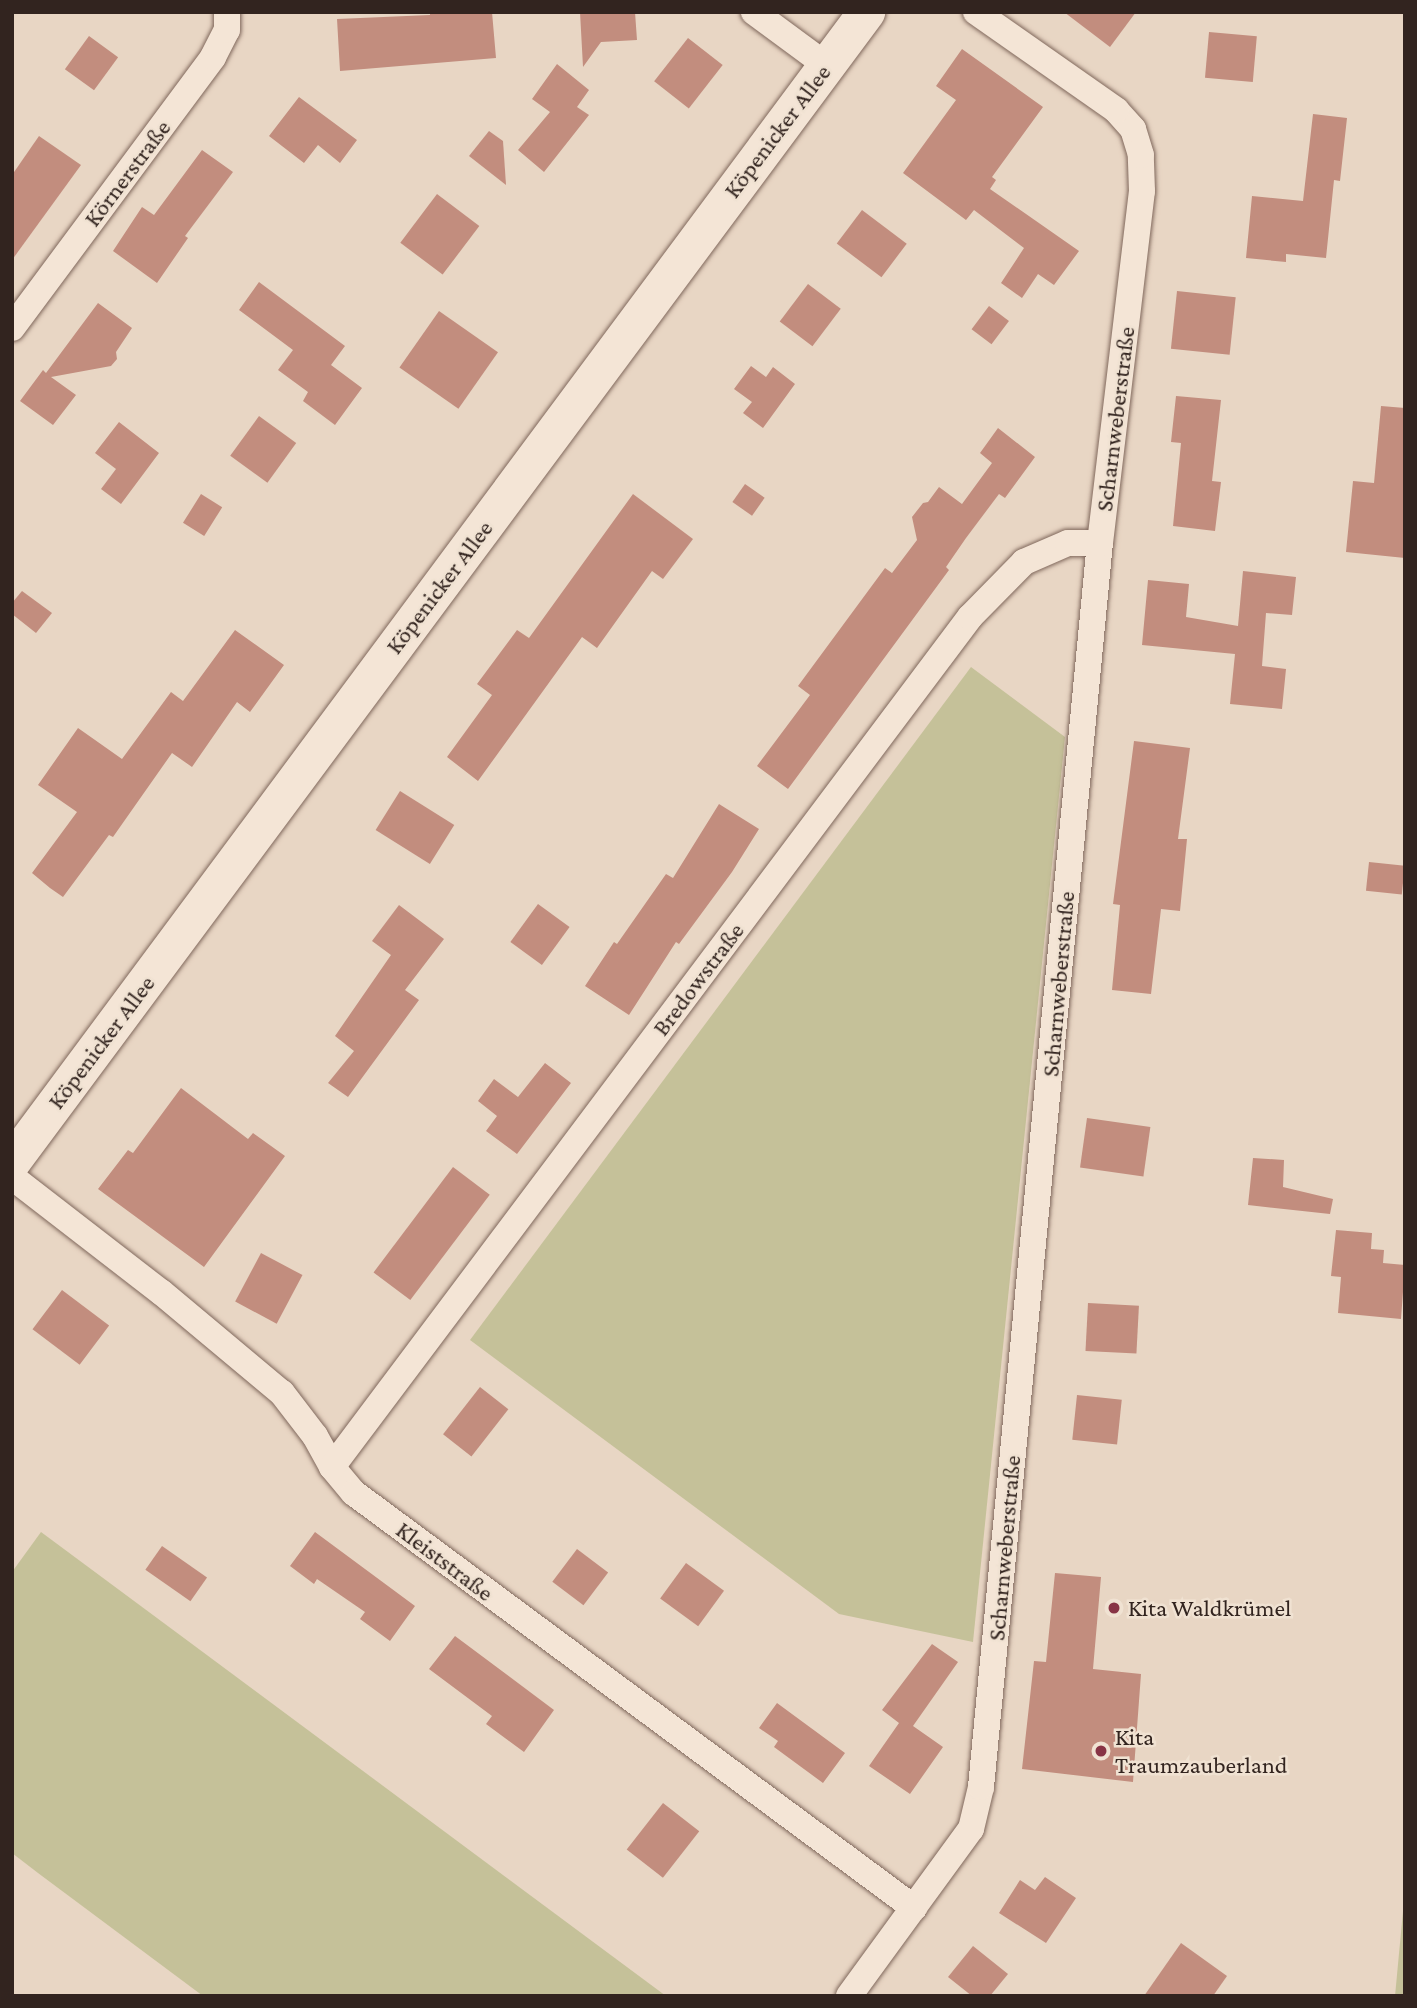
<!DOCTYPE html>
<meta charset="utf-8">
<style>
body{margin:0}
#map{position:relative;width:1417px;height:2008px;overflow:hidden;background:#e8d6c4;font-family:"Crimson Pro",serif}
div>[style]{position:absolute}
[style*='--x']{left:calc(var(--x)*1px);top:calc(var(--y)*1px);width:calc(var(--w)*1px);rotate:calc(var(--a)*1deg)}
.green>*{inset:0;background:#c5c199}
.building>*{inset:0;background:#c28d7e;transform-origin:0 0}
.roads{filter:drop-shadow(0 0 2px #80685c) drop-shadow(0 0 2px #80685c)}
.street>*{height:26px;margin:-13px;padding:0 13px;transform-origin:13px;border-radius:13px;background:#f4e5d6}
.secondary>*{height:37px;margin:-18.5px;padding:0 18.5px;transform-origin:18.5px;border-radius:18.5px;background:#f4e5d6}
.dots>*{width:19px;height:19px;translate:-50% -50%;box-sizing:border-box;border:4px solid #f0e2d2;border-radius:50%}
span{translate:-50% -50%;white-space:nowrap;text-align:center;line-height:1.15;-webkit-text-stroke:5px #f0e2d2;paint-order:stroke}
.street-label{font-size:24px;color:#32241f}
.poi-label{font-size:24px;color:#32241f}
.left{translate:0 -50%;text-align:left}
.frame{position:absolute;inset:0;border:14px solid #32241f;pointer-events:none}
</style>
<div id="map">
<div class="green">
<i style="clip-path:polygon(971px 667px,1065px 737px,973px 1642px,839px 1614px,470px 1340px)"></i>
<i style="clip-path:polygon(41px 1532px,188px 1641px,666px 1996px,203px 1996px,38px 1873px,12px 1853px,12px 1572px)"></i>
<i style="clip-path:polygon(1405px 1890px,1405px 1996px,1395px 1996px)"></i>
</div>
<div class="building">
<i style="clip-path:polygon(430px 12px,492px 12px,496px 58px,340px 71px,337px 19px,430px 15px)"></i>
<i style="clip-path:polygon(580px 12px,635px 12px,637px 40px,601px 42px,583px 67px)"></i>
<i style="clip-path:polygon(1064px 12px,1136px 12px,1110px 47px)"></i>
<i style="left:1209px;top:32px;width:48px;height:46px;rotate:5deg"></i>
<i style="left:89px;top:36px;width:36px;height:41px;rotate:36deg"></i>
<i style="left:688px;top:38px;width:44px;height:55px;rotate:38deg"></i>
<i style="clip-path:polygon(962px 49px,1043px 107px,992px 177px,996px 180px,990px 189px,1079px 251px,1054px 285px,1038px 274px,1022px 298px,1001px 283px,1024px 248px,974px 210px,966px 220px,903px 173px,956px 100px,936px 86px)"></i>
<i style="clip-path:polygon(557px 64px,589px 90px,577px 107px,589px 115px,544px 172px,518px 150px,550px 112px,532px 99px)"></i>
<i style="clip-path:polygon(299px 97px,357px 140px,340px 163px,318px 145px,304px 163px,269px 136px)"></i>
<i style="clip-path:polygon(1313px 114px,1347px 118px,1340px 181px,1334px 180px,1326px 258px,1286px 254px,1286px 262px,1246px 258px,1252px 196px,1303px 201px)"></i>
<i style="clip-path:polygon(489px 131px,503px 141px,506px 185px,469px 156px)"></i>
<i style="clip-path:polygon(39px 136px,81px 165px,12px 260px,12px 175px)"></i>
<i style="clip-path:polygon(202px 150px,233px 172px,185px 236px,188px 238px,157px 283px,113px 251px,142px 207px,154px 215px)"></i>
<i style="left:437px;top:194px;width:53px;height:61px;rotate:37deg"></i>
<i style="left:862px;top:210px;width:56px;height:42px;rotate:37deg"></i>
<i style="clip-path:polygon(259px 282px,345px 346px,331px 365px,362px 388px,335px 425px,303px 401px,308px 392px,278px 370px,293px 350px,239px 310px)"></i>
<i style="left:808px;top:284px;width:41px;height:47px;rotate:37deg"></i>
<i style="left:1177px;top:291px;width:59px;height:58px;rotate:6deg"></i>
<i style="clip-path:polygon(98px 303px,132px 328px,116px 352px,117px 359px,111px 366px,51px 377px,76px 395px,53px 425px,20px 401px,43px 370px,46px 373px)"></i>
<i style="left:989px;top:306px;width:25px;height:29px;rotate:37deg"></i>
<i style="left:439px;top:311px;width:72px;height:69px;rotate:35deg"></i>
<i style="clip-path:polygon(751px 366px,766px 377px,773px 367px,795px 384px,763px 428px,743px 413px,752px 402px,734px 389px)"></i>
<i style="clip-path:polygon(1176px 396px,1221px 400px,1212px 481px,1221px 482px,1215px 531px,1173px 526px,1181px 443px,1171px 442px)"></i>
<i style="clip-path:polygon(1381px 406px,1405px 408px,1405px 558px,1346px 552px,1353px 481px,1374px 483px)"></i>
<i style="left:259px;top:416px;width:46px;height:49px;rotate:36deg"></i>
<i style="clip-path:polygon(119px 422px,159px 453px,121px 504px,101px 489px,116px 469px,95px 453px)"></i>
<i style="clip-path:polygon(998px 428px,1035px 457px,1005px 498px,999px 494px,966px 538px,946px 567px,949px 570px,788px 789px,757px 766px,810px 695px,798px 686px,885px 568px,892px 573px,917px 540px,912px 517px,923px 503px,928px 502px,939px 487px,962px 504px,992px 463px,980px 453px)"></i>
<i style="left:745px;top:484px;width:24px;height:22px;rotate:35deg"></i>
<i style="left:201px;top:494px;width:25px;height:34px;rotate:32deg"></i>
<i style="clip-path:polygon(633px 494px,693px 539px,663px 579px,652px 571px,597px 648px,582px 637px,478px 781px,447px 757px,492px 695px,477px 684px,517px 630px,529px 638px)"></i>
<i style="clip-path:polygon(1243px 571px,1296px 577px,1292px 615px,1266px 613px,1262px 666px,1286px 669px,1282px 709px,1230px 704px,1235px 654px,1142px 645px,1148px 580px,1189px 584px,1186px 617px,1238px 626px)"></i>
<i style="clip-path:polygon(22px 591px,52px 613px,36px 633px,12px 614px,12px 603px)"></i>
<i style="clip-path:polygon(235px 630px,284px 665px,250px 712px,237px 702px,192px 767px,172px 753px,113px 837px,109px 835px,63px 897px,50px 888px,32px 873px,77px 812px,38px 785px,78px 728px,122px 759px,171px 692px,183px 701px)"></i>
<i style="clip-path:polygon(1134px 741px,1190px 748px,1178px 839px,1187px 839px,1180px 911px,1161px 909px,1151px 994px,1112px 990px,1120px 905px,1113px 904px)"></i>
<i style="left:400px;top:791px;width:64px;height:46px;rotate:32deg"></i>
<i style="clip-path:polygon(719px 804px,759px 829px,732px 872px,679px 944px,676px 942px,629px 1015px,585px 986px,614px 942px,617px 944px,666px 874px,673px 878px)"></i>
<i style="left:1369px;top:862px;width:36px;height:29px;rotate:6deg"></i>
<i style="left:538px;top:904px;width:39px;height:47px;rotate:36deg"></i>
<i style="clip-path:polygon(399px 905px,444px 939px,405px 990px,419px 1000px,348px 1097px,328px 1083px,354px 1051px,335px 1036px,391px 955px,372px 941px)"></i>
<i style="clip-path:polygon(545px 1063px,571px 1083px,517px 1154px,486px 1131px,497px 1116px,478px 1101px,494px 1079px,518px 1097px)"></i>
<i style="clip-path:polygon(181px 1088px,248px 1139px,253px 1133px,285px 1156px,204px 1267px,98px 1189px,128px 1150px,133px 1153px)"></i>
<i style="left:1087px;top:1118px;width:64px;height:50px;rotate:8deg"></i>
<i style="clip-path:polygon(1253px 1158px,1284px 1160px,1283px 1187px,1333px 1199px,1330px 1214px,1248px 1205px)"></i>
<i style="left:453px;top:1167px;width:46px;height:132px;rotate:37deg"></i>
<i style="clip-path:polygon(1336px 1230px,1372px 1233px,1371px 1249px,1384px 1250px,1383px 1263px,1405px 1265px,1401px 1319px,1338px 1313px,1341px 1277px,1331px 1276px)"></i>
<i style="left:261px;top:1253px;width:47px;height:55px;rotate:28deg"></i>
<i style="left:62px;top:1290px;width:59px;height:49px;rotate:37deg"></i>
<i style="left:1088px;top:1303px;width:51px;height:48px;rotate:3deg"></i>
<i style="left:480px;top:1387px;width:36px;height:60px;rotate:38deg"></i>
<i style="left:1077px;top:1395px;width:45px;height:45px;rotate:6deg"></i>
<i style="clip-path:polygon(315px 1532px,415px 1606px,390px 1641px,360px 1619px,365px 1612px,317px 1579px,314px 1584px,290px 1566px)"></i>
<i style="left:162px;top:1546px;width:55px;height:29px;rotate:35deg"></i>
<i style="left:577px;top:1549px;width:39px;height:41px;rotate:37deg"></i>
<i style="left:686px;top:1563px;width:47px;height:44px;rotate:36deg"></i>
<i style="clip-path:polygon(1055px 1573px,1101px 1577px,1093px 1669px,1141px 1674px,1133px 1782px,1022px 1769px,1034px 1661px,1046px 1662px)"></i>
<i style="clip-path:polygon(455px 1636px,554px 1710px,524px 1752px,486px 1724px,492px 1716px,429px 1669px)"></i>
<i style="clip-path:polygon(932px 1644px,958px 1662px,913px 1726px,943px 1747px,910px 1794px,869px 1766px,899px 1723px,882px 1710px)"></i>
<i style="clip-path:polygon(777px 1703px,845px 1753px,823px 1783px,774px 1747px,778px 1741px,759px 1728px)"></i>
<i style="left:663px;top:1803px;width:46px;height:59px;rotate:38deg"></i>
<i style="clip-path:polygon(1045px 1877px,1076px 1898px,1046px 1943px,999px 1913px,1020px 1880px,1035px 1890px)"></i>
<i style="clip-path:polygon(1181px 1943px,1227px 1976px,1213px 1996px,1144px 1996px)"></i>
<i style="clip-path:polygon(973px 1946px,1008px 1974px,990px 1996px,972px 1996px,948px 1977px)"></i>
</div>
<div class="roads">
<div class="street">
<i style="--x:754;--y:12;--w:89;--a:36.4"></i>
<i style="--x:12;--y:328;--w:337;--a:-53.4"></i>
<i style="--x:213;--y:57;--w:30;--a:-63"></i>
<i style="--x:227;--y:30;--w:18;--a:-90"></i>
<i style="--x:12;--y:1177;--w:188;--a:37.7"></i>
<i style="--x:161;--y:1292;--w:158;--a:39.9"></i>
<i style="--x:282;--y:1393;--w:54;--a:52.5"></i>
<i style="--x:315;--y:1436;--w:35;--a:61"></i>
<i style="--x:332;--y:1467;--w:34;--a:50"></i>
<i style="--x:354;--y:1493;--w:697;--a:36.54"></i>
<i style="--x:332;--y:1467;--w:1063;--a:-53.11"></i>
<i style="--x:970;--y:617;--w:77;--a:-45.5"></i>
<i style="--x:1024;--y:562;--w:48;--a:-23.4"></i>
<i style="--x:1068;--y:543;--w:32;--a:0"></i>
<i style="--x:849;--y:1996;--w:207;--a:-53.9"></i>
<i style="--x:971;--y:1829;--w:43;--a:-76.6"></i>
<i style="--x:981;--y:1787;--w:1250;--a:-84.54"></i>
<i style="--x:1100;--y:543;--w:354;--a:-83.2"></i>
<i style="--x:1142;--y:191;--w:36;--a:-92"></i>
<i style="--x:1141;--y:155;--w:27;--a:-107"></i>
<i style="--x:1133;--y:129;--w:25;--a:-132"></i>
<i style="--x:1116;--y:110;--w:171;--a:-145"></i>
</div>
<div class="secondary">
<i style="--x:12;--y:1161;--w:1432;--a:-53.38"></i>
</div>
</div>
<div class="dots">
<i style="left:1114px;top:1608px;background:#883445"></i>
<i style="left:1101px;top:1751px;background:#883445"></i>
</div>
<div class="street-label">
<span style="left:777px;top:131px;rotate:-53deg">Köpenicker Allee</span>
<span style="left:127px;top:173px;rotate:-53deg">Körnerstraße</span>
<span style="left:1115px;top:419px;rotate:-83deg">Scharnweberstraße</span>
<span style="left:439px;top:587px;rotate:-53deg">Köpenicker Allee</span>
<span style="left:698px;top:979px;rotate:-53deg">Bredowstraße</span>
<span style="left:1058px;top:984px;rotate:-85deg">Scharnweberstraße</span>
<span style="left:101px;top:1042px;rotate:-53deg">Köpenicker Allee</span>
<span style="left:1004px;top:1548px;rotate:-85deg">Scharnweberstraße</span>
<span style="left:445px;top:1561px;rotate:37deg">Kleiststraße</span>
</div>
<div class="poi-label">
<span class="left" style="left:1128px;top:1608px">Kita Waldkrümel</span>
<span class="left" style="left:1115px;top:1751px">Kita<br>Traumzauberland</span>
</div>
<div class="frame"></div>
</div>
